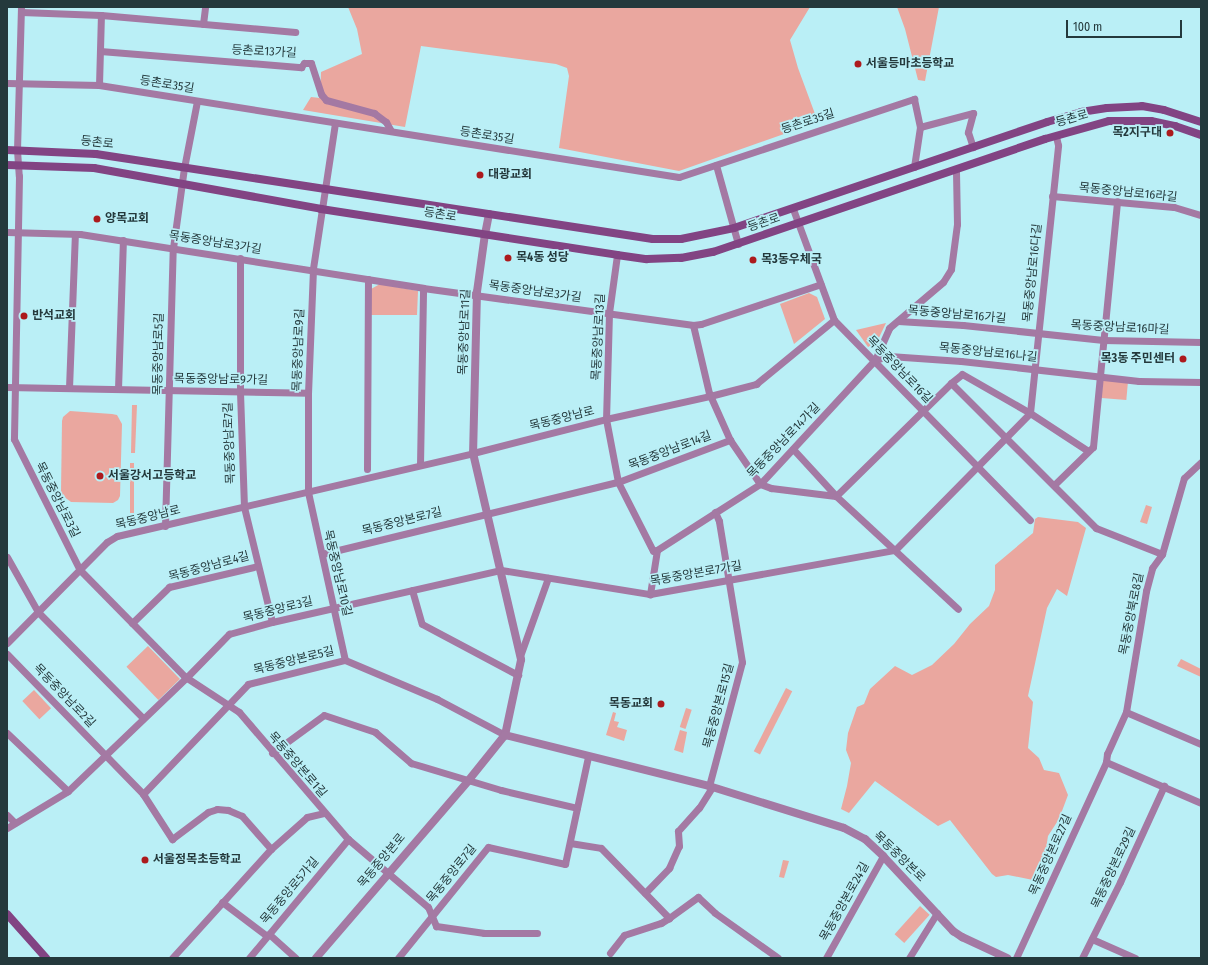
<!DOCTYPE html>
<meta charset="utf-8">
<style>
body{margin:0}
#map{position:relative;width:1208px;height:965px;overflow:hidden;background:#baeff6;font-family:"Fira Sans Condensed","Noto Sans KR",sans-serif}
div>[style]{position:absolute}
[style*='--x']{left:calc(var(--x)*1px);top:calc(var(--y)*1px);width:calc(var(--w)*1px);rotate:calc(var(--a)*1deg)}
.green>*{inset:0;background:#eaa79f;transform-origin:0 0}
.minor>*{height:7px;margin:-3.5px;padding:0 3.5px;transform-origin:3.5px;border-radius:3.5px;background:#a479a3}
.tertiary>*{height:8px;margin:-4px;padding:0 4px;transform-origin:4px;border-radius:4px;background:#a479a3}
.secondary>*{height:8px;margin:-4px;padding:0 4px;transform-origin:4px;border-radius:4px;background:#824483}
.dots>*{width:11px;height:11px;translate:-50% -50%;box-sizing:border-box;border:2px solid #baeff6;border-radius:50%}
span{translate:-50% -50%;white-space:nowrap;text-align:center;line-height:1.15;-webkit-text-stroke:3.5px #baeff6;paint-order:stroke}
.street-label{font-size:12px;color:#24393c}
.poi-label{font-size:12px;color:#24393c;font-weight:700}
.left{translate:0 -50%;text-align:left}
.right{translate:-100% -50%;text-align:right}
.frame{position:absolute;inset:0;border:8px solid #24393c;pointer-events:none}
.scale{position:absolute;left:1066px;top:20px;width:116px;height:18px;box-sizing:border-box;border:2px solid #24393c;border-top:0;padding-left:5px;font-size:12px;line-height:14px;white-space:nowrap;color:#24393c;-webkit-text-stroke:3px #baeff6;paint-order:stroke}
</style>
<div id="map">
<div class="green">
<i style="clip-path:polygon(348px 7px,810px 7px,790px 40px,798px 68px,818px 122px,679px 171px,559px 148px,569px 76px,567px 68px,556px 64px,421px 46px,405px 127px,303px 110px,311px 97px,320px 98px,321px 72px,362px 54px,357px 29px)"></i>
<i style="clip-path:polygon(897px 7px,939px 7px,925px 81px,918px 80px,905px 29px)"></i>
<i style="clip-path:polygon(380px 284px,418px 291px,417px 315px,371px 315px,371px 289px)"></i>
<i style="clip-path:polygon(809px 293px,817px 297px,825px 319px,794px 344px,780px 304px)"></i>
<i style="clip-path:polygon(886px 323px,876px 344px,868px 347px,856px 330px)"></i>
<i style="left:1103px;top:380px;width:25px;height:18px;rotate:5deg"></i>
<i style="clip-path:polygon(132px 405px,137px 405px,135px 453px,131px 453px)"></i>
<i style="clip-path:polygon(70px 411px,112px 414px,117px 415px,122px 424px,120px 496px,118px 500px,113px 503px,71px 502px,63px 496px,61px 492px,62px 421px,63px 417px)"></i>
<i style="left:130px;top:463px;width:4px;height:50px"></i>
<i style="clip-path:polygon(1146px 505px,1152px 507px,1147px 524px,1140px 522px)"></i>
<i style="clip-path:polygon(1038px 517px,1078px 522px,1086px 528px,1067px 596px,1057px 589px,1047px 608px,1028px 696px,1033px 702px,1028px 748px,1039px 758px,1044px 770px,1059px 773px,1068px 795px,1059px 819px,1048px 836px,1045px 855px,1033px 880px,1008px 875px,996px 877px,992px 874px,950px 820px,938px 826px,875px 781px,849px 813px,841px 809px,847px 786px,851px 763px,846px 750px,848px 733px,857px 707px,864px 704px,870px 689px,895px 666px,912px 675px,932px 665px,954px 644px,970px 624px,989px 606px,995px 590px,995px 565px,1033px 533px,1035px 519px)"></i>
<i style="left:148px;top:646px;width:46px;height:30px;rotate:46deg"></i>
<i style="clip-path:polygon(1181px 659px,1201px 669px,1201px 677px,1177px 666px)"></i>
<i style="left:786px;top:688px;width:7px;height:71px;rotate:27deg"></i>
<i style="left:34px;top:690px;width:25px;height:16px;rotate:47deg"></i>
<i style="left:686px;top:708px;width:6px;height:20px;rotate:18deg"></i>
<i style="clip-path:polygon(613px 712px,616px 713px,614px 721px,619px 722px,617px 727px,627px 730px,624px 741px,606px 735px)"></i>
<i style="clip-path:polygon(680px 730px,687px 732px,683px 753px,674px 750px)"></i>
<i style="clip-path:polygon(783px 860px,789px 861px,784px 878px,779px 877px)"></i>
<i style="left:920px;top:906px;width:13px;height:38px;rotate:42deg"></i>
</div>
<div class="minor">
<i style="--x:21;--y:7;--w:143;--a:91.6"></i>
<i style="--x:17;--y:150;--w:26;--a:86"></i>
<i style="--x:19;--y:176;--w:263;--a:91.1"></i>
<i style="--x:14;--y:439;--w:147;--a:63.3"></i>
<i style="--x:80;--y:570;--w:148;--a:45.5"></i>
<i style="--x:184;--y:676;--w:66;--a:33.2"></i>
<i style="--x:239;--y:712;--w:167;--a:49.4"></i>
<i style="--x:348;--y:839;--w:105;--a:40.4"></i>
<i style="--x:428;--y:907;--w:21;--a:67"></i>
<i style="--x:436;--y:926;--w:49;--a:8.3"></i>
<i style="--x:484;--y:933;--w:53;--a:0"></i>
<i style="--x:21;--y:12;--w:80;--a:2.1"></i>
<i style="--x:101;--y:15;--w:195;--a:5"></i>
<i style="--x:203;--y:24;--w:17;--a:-83"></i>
<i style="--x:100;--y:51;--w:202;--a:4.6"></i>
<i style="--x:301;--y:67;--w:5;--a:-53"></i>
<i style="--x:304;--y:63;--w:7;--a:0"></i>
<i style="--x:311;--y:63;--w:33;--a:72"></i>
<i style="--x:321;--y:94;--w:8;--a:50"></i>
<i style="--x:326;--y:100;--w:50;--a:15.2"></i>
<i style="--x:374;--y:113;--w:15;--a:37"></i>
<i style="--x:386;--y:122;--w:10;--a:61"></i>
<i style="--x:7;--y:83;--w:92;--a:1.2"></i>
<i style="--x:99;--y:85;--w:587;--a:9.01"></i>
<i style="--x:679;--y:177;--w:248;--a:-18.4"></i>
<i style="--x:914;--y:99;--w:29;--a:78"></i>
<i style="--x:920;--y:127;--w:55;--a:-14.8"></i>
<i style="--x:973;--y:113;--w:20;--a:105"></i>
<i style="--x:968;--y:132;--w:16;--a:72"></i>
<i style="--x:99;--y:85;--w:70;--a:-88.4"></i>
<i style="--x:335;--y:123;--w:148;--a:98.6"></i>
<i style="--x:313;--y:269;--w:124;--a:92.3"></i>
<i style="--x:308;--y:393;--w:99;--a:90"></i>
<i style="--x:308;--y:492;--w:172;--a:77.6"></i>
<i style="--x:716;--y:165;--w:82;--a:74.4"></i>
<i style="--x:914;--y:167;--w:40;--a:-81.5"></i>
<i style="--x:1052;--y:196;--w:122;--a:5.2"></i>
<i style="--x:1174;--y:207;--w:28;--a:17"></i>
<i style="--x:793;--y:209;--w:118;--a:69.7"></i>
<i style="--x:834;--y:320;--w:280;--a:45.6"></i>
<i style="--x:7;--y:232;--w:73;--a:1.6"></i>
<i style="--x:80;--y:234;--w:347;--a:8.9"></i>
<i style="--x:423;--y:288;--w:273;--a:7.8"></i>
<i style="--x:693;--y:325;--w:8;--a:-7"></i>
<i style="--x:701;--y:324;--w:126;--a:-18.4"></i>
<i style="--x:617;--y:255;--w:59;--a:97.9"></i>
<i style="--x:609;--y:313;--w:106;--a:91.6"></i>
<i style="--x:606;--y:419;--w:64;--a:79.2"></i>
<i style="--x:618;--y:482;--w:77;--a:63.1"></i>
<i style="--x:653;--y:551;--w:4;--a:-14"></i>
<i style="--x:657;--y:550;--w:45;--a:99"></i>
<i style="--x:240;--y:258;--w:134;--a:90"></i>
<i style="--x:240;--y:392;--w:115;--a:88"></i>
<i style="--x:244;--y:507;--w:118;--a:76.3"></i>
<i style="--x:898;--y:321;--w:65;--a:3.5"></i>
<i style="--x:963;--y:325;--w:141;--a:6.1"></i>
<i style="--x:1103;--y:340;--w:98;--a:1.2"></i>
<i style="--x:693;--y:325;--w:70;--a:76.8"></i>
<i style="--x:709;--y:393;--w:51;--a:65.9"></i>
<i style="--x:730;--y:440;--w:53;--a:55.7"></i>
<i style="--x:760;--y:484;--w:12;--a:20"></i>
<i style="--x:771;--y:488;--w:65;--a:7"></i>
<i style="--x:836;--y:496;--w:161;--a:-44.5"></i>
<i style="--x:951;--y:383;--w:205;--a:45"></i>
<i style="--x:1096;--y:528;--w:71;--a:21.5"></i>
<i style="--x:875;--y:360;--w:15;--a:-16"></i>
<i style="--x:889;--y:356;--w:72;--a:4"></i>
<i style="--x:961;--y:361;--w:179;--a:6.4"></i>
<i style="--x:1139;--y:381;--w:62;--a:0.9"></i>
<i style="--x:951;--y:383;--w:14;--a:-39"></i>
<i style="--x:962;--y:374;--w:78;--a:29.8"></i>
<i style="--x:1030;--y:413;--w:69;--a:33.2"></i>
<i style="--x:7;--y:387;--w:301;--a:1.1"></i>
<i style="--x:69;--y:388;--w:154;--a:-87.8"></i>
<i style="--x:118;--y:389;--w:149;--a:-88.1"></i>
<i style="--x:793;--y:449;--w:64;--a:47.5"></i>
<i style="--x:836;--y:496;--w:166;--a:42.8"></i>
<i style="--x:420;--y:465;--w:177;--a:-89"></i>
<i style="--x:367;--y:469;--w:190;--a:-89.7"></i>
<i style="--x:1054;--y:485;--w:54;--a:-44.3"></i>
<i style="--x:1093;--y:447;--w:247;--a:-84.4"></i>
<i style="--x:165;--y:526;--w:278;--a:-88.4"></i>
<i style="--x:173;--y:248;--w:81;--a:-82.2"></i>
<i style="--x:184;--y:168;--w:68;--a:-79"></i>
<i style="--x:657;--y:550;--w:122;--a:-32.7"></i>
<i style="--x:760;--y:484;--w:169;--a:-47.2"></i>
<i style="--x:875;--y:360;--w:35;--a:-66"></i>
<i style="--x:889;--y:328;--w:71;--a:-40.4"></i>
<i style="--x:943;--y:282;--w:15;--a:-58"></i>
<i style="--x:951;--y:269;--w:45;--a:-82.4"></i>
<i style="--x:957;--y:224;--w:54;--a:-91.1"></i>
<i style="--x:322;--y:554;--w:305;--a:-13.7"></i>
<i style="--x:618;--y:482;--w:120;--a:-20.6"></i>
<i style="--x:7;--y:557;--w:63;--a:60.6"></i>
<i style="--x:38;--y:612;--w:149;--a:45.3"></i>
<i style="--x:412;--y:590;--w:35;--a:74"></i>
<i style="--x:422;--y:624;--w:109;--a:28"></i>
<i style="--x:132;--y:623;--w:52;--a:-44.2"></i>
<i style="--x:169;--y:587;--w:91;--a:-13.3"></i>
<i style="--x:7;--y:643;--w:142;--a:-45.3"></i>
<i style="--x:107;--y:542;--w:12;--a:-31"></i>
<i style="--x:117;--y:536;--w:366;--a:-13.1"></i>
<i style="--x:473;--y:453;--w:137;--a:-14.3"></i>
<i style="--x:606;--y:419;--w:107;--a:-12.5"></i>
<i style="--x:710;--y:396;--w:48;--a:-14.6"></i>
<i style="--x:756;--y:384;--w:101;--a:-39.4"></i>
<i style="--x:7;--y:654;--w:195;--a:45.8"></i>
<i style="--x:143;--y:794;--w:54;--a:57.2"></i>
<i style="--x:172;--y:839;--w:45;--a:-36.9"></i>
<i style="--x:208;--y:812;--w:9;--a:-18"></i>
<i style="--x:217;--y:809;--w:11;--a:5"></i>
<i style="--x:228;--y:810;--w:15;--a:23"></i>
<i style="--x:242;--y:816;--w:44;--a:48.7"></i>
<i style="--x:520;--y:656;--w:83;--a:-70.3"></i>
<i style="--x:1126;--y:712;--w:82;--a:23.1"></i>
<i style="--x:7;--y:733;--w:84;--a:43.6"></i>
<i style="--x:272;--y:753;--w:64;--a:-36.2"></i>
<i style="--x:324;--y:715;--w:54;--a:18.4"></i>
<i style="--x:375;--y:732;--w:48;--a:40.7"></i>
<i style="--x:411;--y:763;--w:94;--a:16.7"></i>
<i style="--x:501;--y:790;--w:78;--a:13.3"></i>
<i style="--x:1106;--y:762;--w:103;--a:23.3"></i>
<i style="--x:709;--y:786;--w:128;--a:-75.1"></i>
<i style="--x:742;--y:662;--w:143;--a:-99.3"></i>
<i style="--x:719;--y:521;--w:10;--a:-114"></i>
<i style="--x:143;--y:794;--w:152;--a:-46.3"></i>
<i style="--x:248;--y:684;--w:100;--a:-13.9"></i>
<i style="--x:345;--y:660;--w:100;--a:23"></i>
<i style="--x:437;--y:699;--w:77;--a:27.9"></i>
<i style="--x:7;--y:815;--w:11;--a:45"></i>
<i style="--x:7;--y:828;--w:71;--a:-31.2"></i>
<i style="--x:68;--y:791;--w:163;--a:-43.8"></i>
<i style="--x:186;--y:678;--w:62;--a:-45.7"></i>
<i style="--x:229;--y:634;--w:45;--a:-15.6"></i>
<i style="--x:272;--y:622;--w:235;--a:-12.8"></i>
<i style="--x:501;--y:570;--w:151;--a:9.2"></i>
<i style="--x:650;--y:594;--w:249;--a:-10.2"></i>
<i style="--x:895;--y:550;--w:192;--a:-45.4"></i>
<i style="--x:1030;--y:413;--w:269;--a:-84"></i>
<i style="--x:1058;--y:145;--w:9;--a:-103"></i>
<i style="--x:570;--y:843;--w:31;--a:9"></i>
<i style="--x:601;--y:848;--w:98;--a:45.8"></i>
<i style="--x:669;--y:918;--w:36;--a:-36"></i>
<i style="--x:698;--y:897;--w:23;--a:43"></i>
<i style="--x:715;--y:913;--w:77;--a:35.5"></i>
<i style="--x:645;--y:893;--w:35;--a:-46"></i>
<i style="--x:669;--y:868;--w:24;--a:-66"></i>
<i style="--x:679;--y:846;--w:15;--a:-94"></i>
<i style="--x:678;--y:831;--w:31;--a:-48"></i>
<i style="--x:699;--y:808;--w:25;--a:-58"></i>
<i style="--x:222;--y:902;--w:56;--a:37.1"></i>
<i style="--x:269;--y:934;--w:36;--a:42"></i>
<i style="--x:1092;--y:939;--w:47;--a:23.8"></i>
<i style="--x:610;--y:953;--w:23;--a:-52"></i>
<i style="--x:624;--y:935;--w:39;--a:-18"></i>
<i style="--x:661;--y:923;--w:9;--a:-32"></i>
<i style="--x:172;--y:958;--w:147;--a:-47.8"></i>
<i style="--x:271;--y:849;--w:48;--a:-41.6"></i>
<i style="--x:307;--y:817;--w:17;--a:-13"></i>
<i style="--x:249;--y:958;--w:155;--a:-50.2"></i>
<i style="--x:398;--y:958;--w:143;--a:-51"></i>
<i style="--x:488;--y:847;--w:79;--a:12.4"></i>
<i style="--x:565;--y:864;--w:109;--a:-77.9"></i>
<i style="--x:826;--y:958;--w:117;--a:-60.8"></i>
<i style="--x:909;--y:958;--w:53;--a:-58.1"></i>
<i style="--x:1016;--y:958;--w:216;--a:-65.3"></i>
<i style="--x:1106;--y:762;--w:8;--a:-83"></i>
<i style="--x:1107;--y:754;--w:46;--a:-65.7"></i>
<i style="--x:1126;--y:712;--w:123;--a:-80.6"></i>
<i style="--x:1146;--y:591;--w:24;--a:-75"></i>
<i style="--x:1152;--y:568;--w:17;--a:-54"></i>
<i style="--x:1162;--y:554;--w:79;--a:-73.9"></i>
<i style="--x:1184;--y:478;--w:23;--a:-43"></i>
<i style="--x:1082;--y:958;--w:85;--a:-63.4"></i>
<i style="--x:1120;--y:882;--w:106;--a:-65.4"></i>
</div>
<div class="tertiary">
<i style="--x:489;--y:214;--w:20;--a:101"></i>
<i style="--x:485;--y:234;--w:59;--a:97.9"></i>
<i style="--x:477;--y:292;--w:161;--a:91.4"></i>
<i style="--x:473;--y:453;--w:212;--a:76.9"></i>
<i style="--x:521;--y:660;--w:77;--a:102"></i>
<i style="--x:316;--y:958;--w:233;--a:-49.3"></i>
<i style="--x:468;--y:781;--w:59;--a:-51.2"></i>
<i style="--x:505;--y:735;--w:210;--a:14"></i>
<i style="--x:709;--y:786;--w:141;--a:17.3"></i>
<i style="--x:844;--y:828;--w:24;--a:28"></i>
<i style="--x:865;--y:839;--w:25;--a:43"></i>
<i style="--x:883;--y:856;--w:103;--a:47"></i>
<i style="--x:953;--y:931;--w:11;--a:34"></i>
<i style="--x:962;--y:937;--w:50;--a:25"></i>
</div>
<div class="secondary">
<i style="--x:7;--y:150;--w:89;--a:2.6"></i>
<i style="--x:96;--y:154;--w:563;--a:8.68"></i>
<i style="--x:653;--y:239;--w:28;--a:0"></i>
<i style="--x:681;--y:239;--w:54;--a:-11.7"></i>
<i style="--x:734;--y:228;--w:330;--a:-18.7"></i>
<i style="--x:1047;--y:122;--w:35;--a:-16"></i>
<i style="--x:1081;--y:112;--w:26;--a:-9"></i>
<i style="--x:1107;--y:108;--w:35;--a:-3"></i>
<i style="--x:1142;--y:106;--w:22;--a:10"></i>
<i style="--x:1164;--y:110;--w:39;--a:18"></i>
<i style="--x:7;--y:165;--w:87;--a:2"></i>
<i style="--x:94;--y:168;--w:231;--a:10.2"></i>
<i style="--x:321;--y:209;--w:300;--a:8.8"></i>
<i style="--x:617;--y:255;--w:30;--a:8"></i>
<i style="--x:647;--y:259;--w:34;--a:-2"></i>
<i style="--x:681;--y:258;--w:33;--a:-11"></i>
<i style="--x:713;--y:252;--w:351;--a:-18.8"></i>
<i style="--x:1045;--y:139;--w:66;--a:-15.7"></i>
<i style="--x:1109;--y:121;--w:42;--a:0"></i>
<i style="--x:1151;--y:121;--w:25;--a:12"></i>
<i style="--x:1175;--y:126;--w:28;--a:19"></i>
<i style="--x:7;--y:914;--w:59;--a:48.4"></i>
</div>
<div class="dots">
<i style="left:858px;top:64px;background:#ac1a1d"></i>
<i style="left:1170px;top:133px;background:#ac1a1d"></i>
<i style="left:480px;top:175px;background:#ac1a1d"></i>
<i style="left:97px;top:219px;background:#ac1a1d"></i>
<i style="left:508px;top:258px;background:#ac1a1d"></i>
<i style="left:753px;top:260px;background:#ac1a1d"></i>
<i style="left:24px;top:316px;background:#ac1a1d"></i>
<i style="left:1183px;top:359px;background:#ac1a1d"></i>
<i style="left:100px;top:476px;background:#ac1a1d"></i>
<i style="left:661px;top:704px;background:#ac1a1d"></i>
<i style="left:145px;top:860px;background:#ac1a1d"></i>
</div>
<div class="street-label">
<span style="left:264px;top:52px;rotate:3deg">등촌로13가길</span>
<span style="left:167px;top:85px;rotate:9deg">등촌로35길</span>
<span style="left:1072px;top:119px;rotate:-16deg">등촌로</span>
<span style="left:808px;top:122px;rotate:-18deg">등촌로35길</span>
<span style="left:487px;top:136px;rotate:9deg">등촌로35길</span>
<span style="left:97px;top:143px;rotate:6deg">등촌로</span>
<span style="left:1128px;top:193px;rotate:6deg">목동중앙남로16라길</span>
<span style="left:440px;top:215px;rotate:9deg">등촌로</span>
<span style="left:764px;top:223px;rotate:-19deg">등촌로</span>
<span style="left:215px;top:243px;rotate:9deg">목동중앙남로3가길</span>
<span style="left:1033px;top:273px;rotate:-84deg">목동중앙남로16다길</span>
<span style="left:535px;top:292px;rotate:8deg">목동중앙남로3가길</span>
<span style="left:957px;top:315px;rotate:5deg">목동중앙남로16가길</span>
<span style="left:1120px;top:328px;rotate:3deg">목동중앙남로16마길</span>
<span style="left:465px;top:332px;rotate:-88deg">목동중앙남로11길</span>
<span style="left:599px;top:337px;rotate:-87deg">목동중앙남로13길</span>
<span style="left:299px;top:350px;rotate:-88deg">목동중앙남로9길</span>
<span style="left:988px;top:353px;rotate:6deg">목동중앙남로16나길</span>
<span style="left:159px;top:354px;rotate:-89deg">목동중앙남로5길</span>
<span style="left:899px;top:370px;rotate:46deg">목동중앙남로16길</span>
<span style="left:221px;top:380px;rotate:1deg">목동중앙남로9가길</span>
<span style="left:562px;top:419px;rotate:-14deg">목동중앙남로</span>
<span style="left:784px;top:441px;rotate:-46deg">목동중앙남로14가길</span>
<span style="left:230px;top:443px;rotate:-92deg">목동중앙남로7길</span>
<span style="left:670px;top:451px;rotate:-21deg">목동중앙남로14길</span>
<span style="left:57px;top:500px;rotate:63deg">목동중앙남로3길</span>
<span style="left:148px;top:518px;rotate:-14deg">목동중앙남로</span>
<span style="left:402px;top:522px;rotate:-14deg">목동중앙본로7길</span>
<span style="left:209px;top:567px;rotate:-15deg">목동중앙남로4길</span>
<span style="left:337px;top:573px;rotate:77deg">목동중앙남로10길</span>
<span style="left:696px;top:574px;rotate:-10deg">목동중앙본로7가길</span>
<span style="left:278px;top:610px;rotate:-14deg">목동중앙로3길</span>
<span style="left:1132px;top:614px;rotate:-79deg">목동중앙북로8길</span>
<span style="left:294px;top:661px;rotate:-14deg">목동중앙본로5길</span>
<span style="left:64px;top:696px;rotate:46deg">목동중앙남로2길</span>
<span style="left:719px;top:706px;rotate:-75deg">목동중앙본로15길</span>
<span style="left:297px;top:765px;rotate:49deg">목동중앙본로1길</span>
<span style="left:1051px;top:855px;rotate:-66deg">목동중앙본로27길</span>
<span style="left:899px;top:857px;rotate:44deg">목동중앙본로</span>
<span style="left:382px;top:861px;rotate:-50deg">목동중앙본로</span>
<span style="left:1114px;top:868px;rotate:-65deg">목동중앙본로29길</span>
<span style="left:452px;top:874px;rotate:-51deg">목동중앙로7길</span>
<span style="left:290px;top:891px;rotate:-50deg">목동중앙로5가길</span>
<span style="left:845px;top:902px;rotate:-61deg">목동중앙본로24길</span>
</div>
<div class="poi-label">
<span class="left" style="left:866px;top:64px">서울등마초등학교</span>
<span class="right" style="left:1162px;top:133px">목2지구대</span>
<span class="left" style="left:488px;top:175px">대광교회</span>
<span class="left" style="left:105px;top:219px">양목교회</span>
<span class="left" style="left:516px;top:258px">목4동 성당</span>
<span class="left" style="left:761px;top:260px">목3동우체국</span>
<span class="left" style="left:32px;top:316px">반석교회</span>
<span class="right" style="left:1175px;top:359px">목3동 주민센터</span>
<span class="left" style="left:108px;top:476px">서울강서고등학교</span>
<span class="right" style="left:653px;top:704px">목동교회</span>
<span class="left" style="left:153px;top:860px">서울정목초등학교</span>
</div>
<div class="frame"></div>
<div class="scale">100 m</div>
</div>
